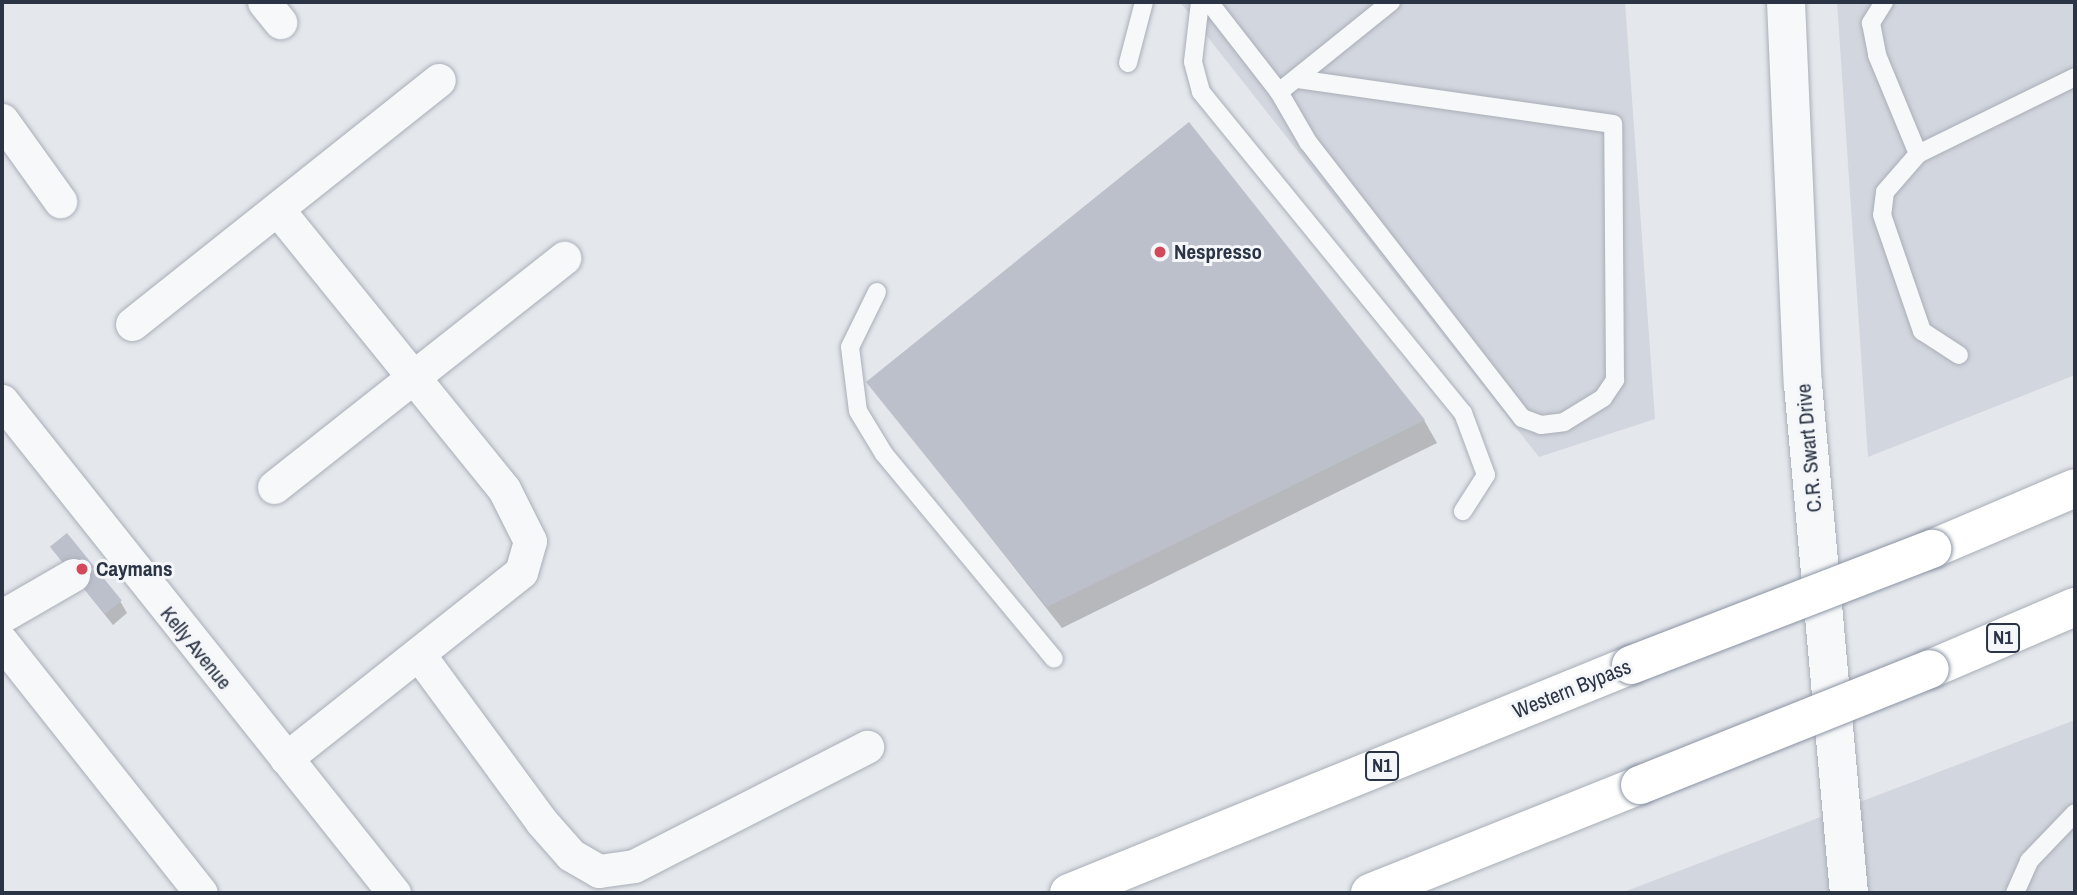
<!DOCTYPE html>
<style>
body{margin:0}
#map{position:relative;width:2077px;height:895px;overflow:hidden;background:#e4e7ec;font-family:"Archivo Narrow",sans-serif}
div>[style]{position:absolute}
[style*='--x']{left:calc(var(--x)*1px);top:calc(var(--y)*1px);width:calc(var(--w)*1px);rotate:calc(var(--a)*1deg)}
.built>*{inset:0;background:#d2d6de}
.shadow>*{inset:0;background:#0003}
.building>*{inset:0;background:#bbc0ca;transform-origin:0 0}
.roads{filter:drop-shadow(0 0 2px #a9aeb7) drop-shadow(0 0 2px #a9aeb7)}
.service>*{height:18px;margin:-9px;padding:0 9px;transform-origin:9px;border-radius:9px;background:#f7f8fa}
.minor>*{height:33px;margin:-16.5px;padding:0 16.5px;transform-origin:16.5px;border-radius:16.5px;background:#f7f8fa}
.tertiary>*{height:38px;margin:-19px;padding:0 19px;transform-origin:19px;border-radius:19px;background:#f7f8fa}
.motorway>*{height:38px;margin:-19px;padding:0 19px;transform-origin:19px;border-radius:19px;background:#fff}
.bridges{filter:drop-shadow(0 0 2px #8b94a3) drop-shadow(0 0 2px #8b94a3)}
.motorway-bridge>*{height:38px;margin:-19px;padding:0 19px;transform-origin:19px;border-radius:19px;background:#fff}
.dots>*{width:19px;height:19px;translate:-50% -50%;box-sizing:border-box;border:4px solid #f4f6f9;border-radius:50%}
span{translate:-50% -50%;white-space:nowrap;text-align:center;line-height:1.15;-webkit-text-stroke:6px #f4f6f9;paint-order:stroke}
.shield-label span{padding:2px 5px;background:#f4f6f9;border:2px solid;border-radius:5px;-webkit-text-stroke-width:0}
.shield-label{font-size:19px;color:#2b3445;font-weight:700}
.poi-label{font-size:21px;color:#2b3445;font-weight:700}
.left{translate:0 -50%;text-align:left}
.street-label{font-size:21px;color:#2b3445}
.frame{position:absolute;inset:0;border:4px solid #2b3445;pointer-events:none}
</style>
<div id="map">
<div class="built">
<i style="clip-path:polygon(1180px 2px,1625px 2px,1655px 419px,1539px 457px)"></i>
<i style="clip-path:polygon(1837px 2px,2075px 2px,2075px 375px,1868px 457px)"></i>
<i style="clip-path:polygon(2075px 720px,2075px 893px,1621px 893px)"></i>
</div>
<div class="shadow">
<i style="clip-path:polygon(868px 382px,1424px 420px,1437px 443px,1062px 628px)"></i>
<i style="clip-path:polygon(52px 548px,120px 601px,127px 613px,113px 625px)"></i>
</div>
<div class="building">
<i style="clip-path:polygon(1189px 122px,1425px 420px,1047px 607px,866px 382px)"></i>
<i style="left:67px;top:533px;width:87px;height:22px;rotate:51deg"></i>
</div>
<div class="roads">
<div class="service">
<i style="--x:1200;--y:2;--w:60;--a:96.7"></i>
<i style="--x:1193;--y:62;--w:31;--a:75"></i>
<i style="--x:1201;--y:92;--w:414;--a:50.8"></i>
<i style="--x:1463;--y:413;--w:66;--a:69.6"></i>
<i style="--x:1486;--y:475;--w:43;--a:122.6"></i>
<i style="--x:1209;--y:2;--w:114;--a:52.1"></i>
<i style="--x:1279;--y:92;--w:144;--a:-38.8"></i>
<i style="--x:1884;--y:2;--w:25;--a:122"></i>
<i style="--x:1871;--y:23;--w:33;--a:79"></i>
<i style="--x:1877;--y:55;--w:107;--a:67.5"></i>
<i style="--x:1918;--y:154;--w:175;--a:-26.1"></i>
<i style="--x:1128;--y:63;--w:63;--a:-75.3"></i>
<i style="--x:1279;--y:92;--w:58;--a:59.9"></i>
<i style="--x:1308;--y:142;--w:349;--a:52.2"></i>
<i style="--x:1522;--y:418;--w:20;--a:20"></i>
<i style="--x:1541;--y:425;--w:23;--a:-7"></i>
<i style="--x:1564;--y:422;--w:46;--a:-31.6"></i>
<i style="--x:1603;--y:398;--w:22;--a:-56"></i>
<i style="--x:1615;--y:380;--w:256;--a:-90.4"></i>
<i style="--x:1613;--y:124;--w:320;--a:-171.9"></i>
<i style="--x:1918;--y:154;--w:50;--a:131"></i>
<i style="--x:1885;--y:192;--w:23;--a:97"></i>
<i style="--x:1882;--y:215;--w:123;--a:71"></i>
<i style="--x:1922;--y:331;--w:44;--a:33"></i>
<i style="--x:877;--y:292;--w:61;--a:116.1"></i>
<i style="--x:850;--y:347;--w:64;--a:82.9"></i>
<i style="--x:858;--y:411;--w:50;--a:58.8"></i>
<i style="--x:884;--y:454;--w:266;--a:50.3"></i>
<i style="--x:2015;--y:893;--w:35;--a:-66"></i>
<i style="--x:2029;--y:861;--w:66;--a:-46.2"></i>
</div>
<div class="minor">
<i style="--x:264;--y:2;--w:26;--a:51"></i>
<i style="--x:2;--y:120;--w:100;--a:54.4"></i>
<i style="--x:278;--y:210;--w:359;--a:51"></i>
<i style="--x:504;--y:489;--w:58;--a:63.4"></i>
<i style="--x:530;--y:541;--w:32;--a:106"></i>
<i style="--x:521;--y:572;--w:300;--a:141.6"></i>
<i style="--x:132;--y:324;--w:392;--a:-38.5"></i>
<i style="--x:2;--y:401;--w:629;--a:51.45"></i>
<i style="--x:274;--y:487;--w:370;--a:-38.3"></i>
<i style="--x:2;--y:616;--w:82;--a:-30"></i>
<i style="--x:2;--y:642;--w:320;--a:51.6"></i>
<i style="--x:420;--y:656;--w:205;--a:53.7"></i>
<i style="--x:541;--y:821;--w:45;--a:48.6"></i>
<i style="--x:571;--y:855;--w:32;--a:30"></i>
<i style="--x:599;--y:871;--w:35;--a:-8"></i>
<i style="--x:634;--y:866;--w:262;--a:-27.1"></i>
</div>
<div class="tertiary">
<i style="--x:1786;--y:2;--w:382;--a:87.5"></i>
<i style="--x:1803;--y:384;--w:511;--a:84.84"></i>
</div>
<div class="motorway">
<i style="--x:1932;--y:549;--w:155;--a:-23.1"></i>
<i style="--x:1930;--y:669;--w:158;--a:-23.2"></i>
<i style="--x:1069;--y:893;--w:606;--a:-22.08"></i>
<i style="--x:1370;--y:893;--w:291;--a:-21.8"></i>
</div>
</div>
<div class="bridges">
<div class="motorway-bridge">
<i style="--x:1631;--y:665;--w:323;--a:-21.1"></i>
<i style="--x:1640;--y:785;--w:312;--a:-21.8"></i>
</div>
</div>
<div class="dots">
<i style="left:1160px;top:252px;background:#d1495b"></i>
<i style="left:82px;top:569px;background:#d1495b"></i>
</div>
<div class="shield-label">
<span style="left:2003px;top:638px">N1</span>
<span style="left:1382px;top:766px">N1</span>
</div>
<div class="poi-label">
<span class="left" style="left:1174px;top:252px">Nespresso</span>
<span class="left" style="left:96px;top:569px">Caymans</span>
</div>
<div class="street-label">
<span style="left:1809px;top:448px;rotate:-95deg">C.R. Swart Drive</span>
<span style="left:196px;top:648px;rotate:51deg">Kelly Avenue</span>
<span style="left:1572px;top:689px;rotate:-22deg">Western Bypass</span>
</div>
<div class="frame"></div>
</div>
